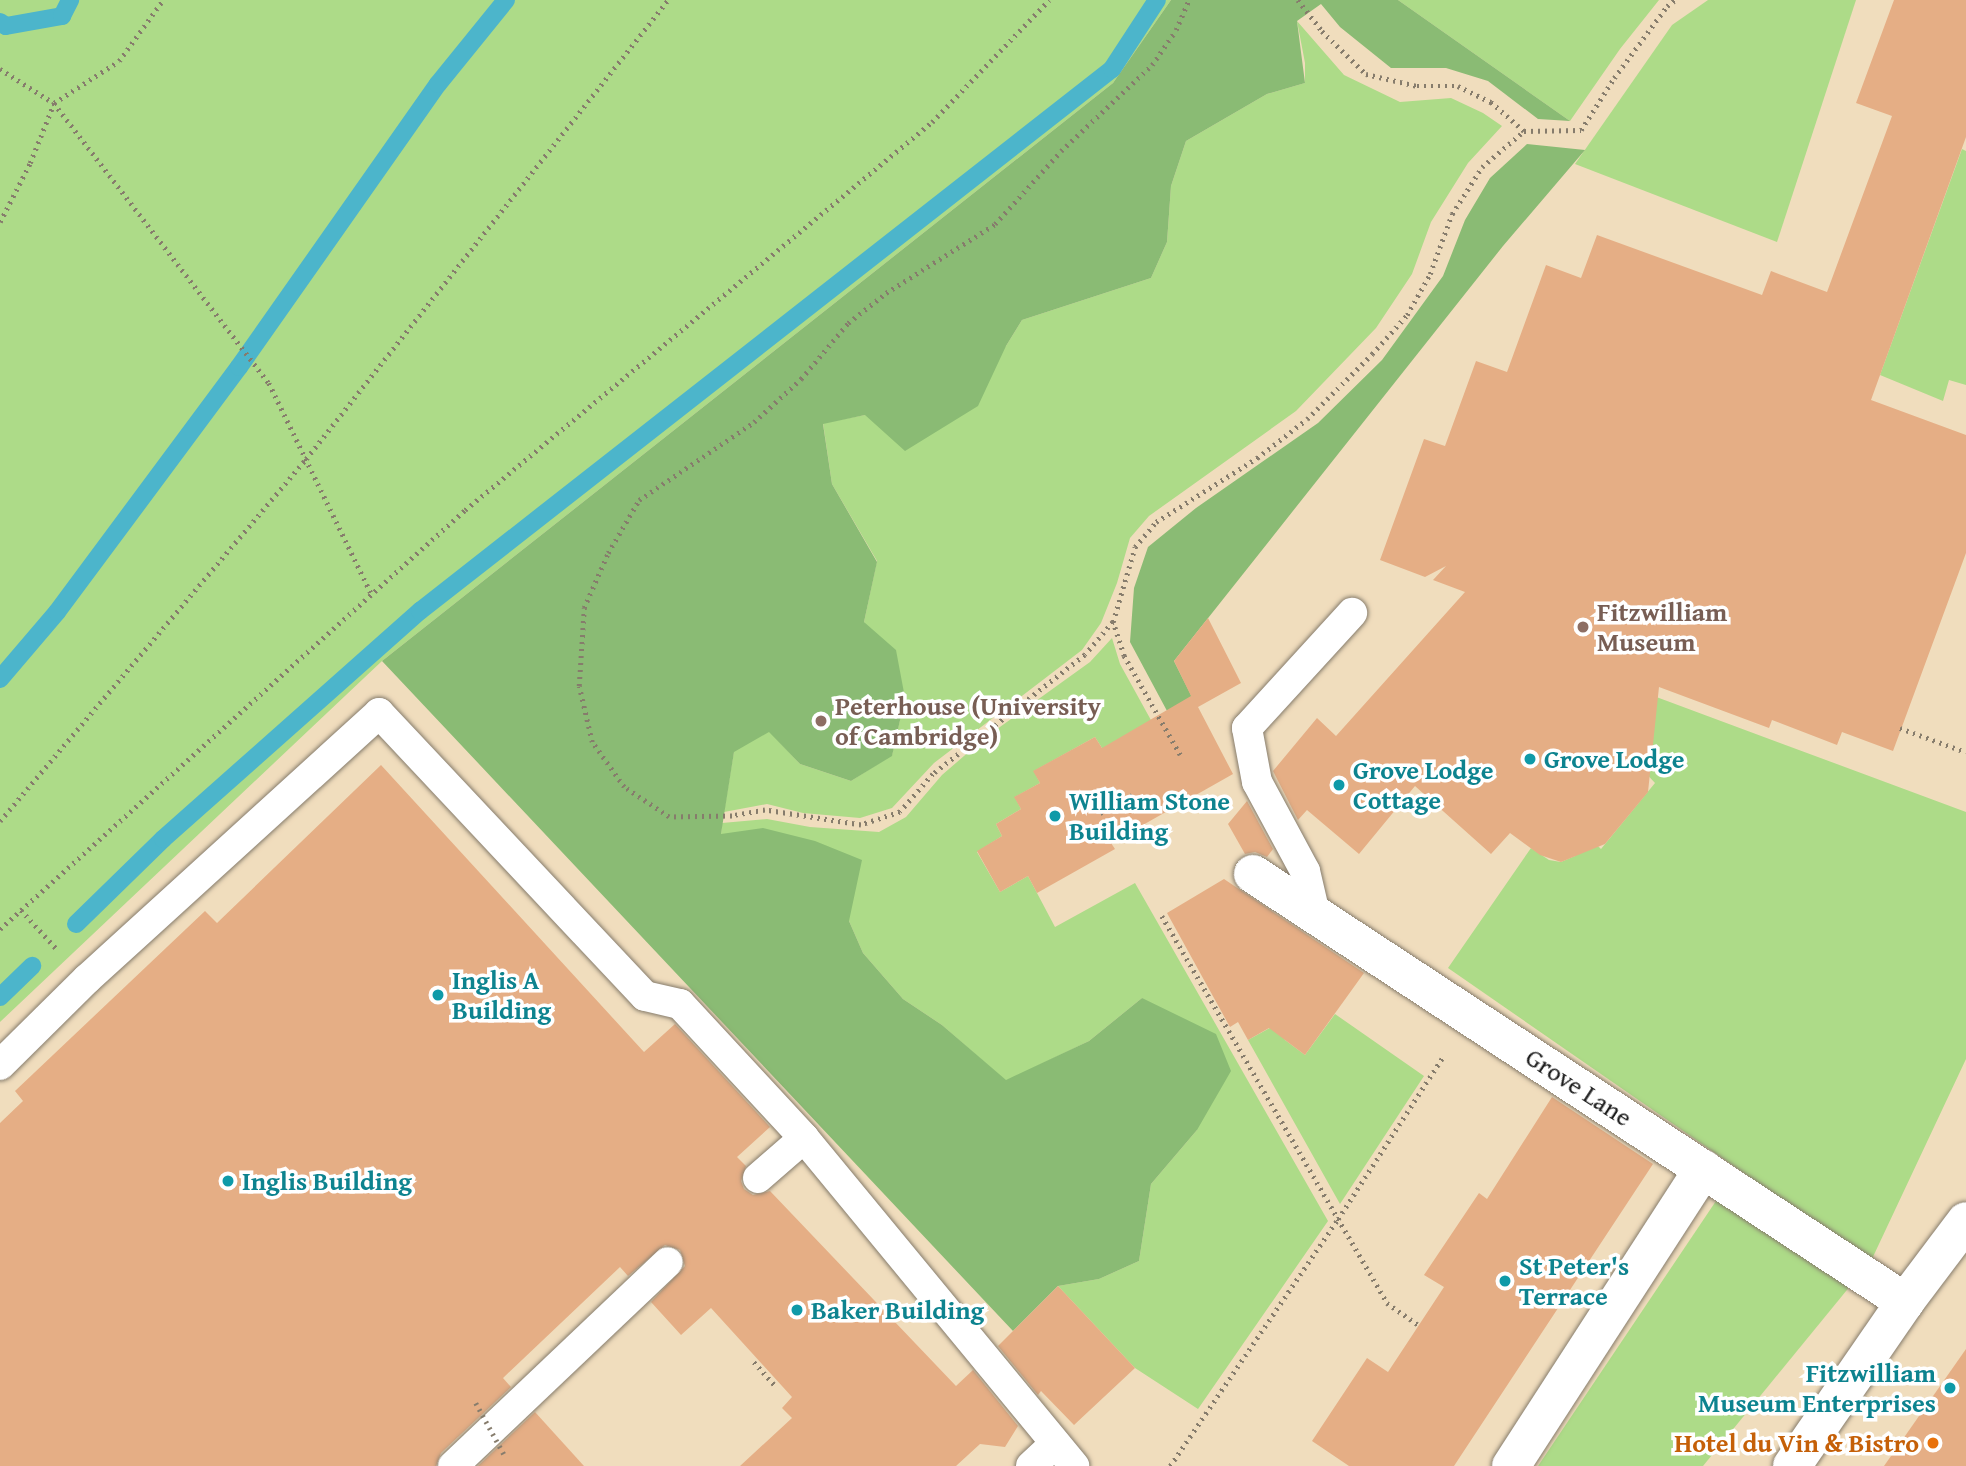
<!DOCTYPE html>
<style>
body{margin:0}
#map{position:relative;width:1966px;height:1466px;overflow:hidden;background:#f0ddbd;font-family:"Gentium Book Plus",serif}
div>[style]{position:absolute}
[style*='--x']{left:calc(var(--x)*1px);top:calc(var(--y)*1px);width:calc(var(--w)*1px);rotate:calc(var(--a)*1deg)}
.green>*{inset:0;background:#addb88}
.forest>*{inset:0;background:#8abb74}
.stream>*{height:18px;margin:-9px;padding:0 9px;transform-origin:9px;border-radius:9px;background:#4cb5cb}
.building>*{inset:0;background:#e5ae85}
.path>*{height:4.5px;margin-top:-2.25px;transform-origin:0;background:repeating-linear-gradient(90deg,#867c6c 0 2px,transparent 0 7px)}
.roads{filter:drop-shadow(0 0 2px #867c6c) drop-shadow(0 0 2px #867c6c)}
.lane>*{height:30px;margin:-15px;padding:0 15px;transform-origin:15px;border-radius:15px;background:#fff}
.street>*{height:38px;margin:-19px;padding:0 19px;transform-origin:19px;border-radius:19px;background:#fff}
.path-bridge>*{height:4.5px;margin-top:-2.25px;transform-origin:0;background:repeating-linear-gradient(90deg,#867c6c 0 2px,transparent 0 7px)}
.dots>*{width:19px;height:19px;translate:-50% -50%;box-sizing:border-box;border:4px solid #fff;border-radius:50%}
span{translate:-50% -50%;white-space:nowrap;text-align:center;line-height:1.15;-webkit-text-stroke:7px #fff;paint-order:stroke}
.education-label{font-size:26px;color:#785e54;font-weight:700}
.left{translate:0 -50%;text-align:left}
.culture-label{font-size:26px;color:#0d838f;font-weight:700}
.right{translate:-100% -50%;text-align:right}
.street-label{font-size:26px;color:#1c1c1c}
.food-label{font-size:26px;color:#c56008;font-weight:700}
</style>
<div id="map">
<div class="green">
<i style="clip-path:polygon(0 0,1171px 0,1113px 83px,382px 661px,0 1022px)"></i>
<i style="clip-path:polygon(1398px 0,1659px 0,1620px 49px,1570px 121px)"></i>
<i style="clip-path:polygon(1708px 0,1856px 0,1777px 242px,1575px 164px,1672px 25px)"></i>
<i style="clip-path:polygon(1297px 21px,1344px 75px,1400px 102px,1451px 98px,1483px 113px,1502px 126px,1468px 163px,1431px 222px,1412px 274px,1376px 328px,1296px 411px,1149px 516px,1130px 538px,1117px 583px,1101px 623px,1082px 650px,934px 763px,892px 808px,860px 818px,803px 813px,767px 804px,724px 812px,734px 751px,769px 731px,800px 764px,851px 781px,892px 755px,905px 698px,864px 622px,877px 561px,832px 484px,823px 423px,865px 415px,1006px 346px,1022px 320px,1151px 278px,1167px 242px,1171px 186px,1186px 141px,1267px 94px,1305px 83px,1305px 63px)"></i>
<i style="clip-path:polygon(1962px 149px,1966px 151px,1966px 385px,1949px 380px,1943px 401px,1880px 375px)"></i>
<i style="clip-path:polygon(1112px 638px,1120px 664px,1173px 760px,1102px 748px,1095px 737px,1034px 771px,1040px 783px,1015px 797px,1021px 809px,996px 824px,1002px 836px,977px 852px,1000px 892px,1028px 876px,1055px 927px,1135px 883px,1328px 1221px,1198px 1409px,1135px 1368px,1058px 1286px,1099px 1279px,1139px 1261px,1151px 1184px,1197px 1130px,1142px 998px,1089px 1041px,1006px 1081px,942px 1025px,903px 999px,863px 953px,849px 921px,721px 834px,722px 823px,767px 819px,810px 827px,879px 832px,906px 817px,942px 775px,986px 737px,1090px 662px)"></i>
<i style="clip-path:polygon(1511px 643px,1966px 812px,1966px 1059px,1871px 1261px,1448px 968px,1531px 848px,1549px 860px,1561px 862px,1575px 856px,1589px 837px,1601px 849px,1655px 783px,1641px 768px,1653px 750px,1651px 729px)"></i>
<i style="clip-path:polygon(1335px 1014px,1424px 1076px,1340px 1204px,1248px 1040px,1277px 1024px,1285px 1040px,1305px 1055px)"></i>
<i style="clip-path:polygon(1720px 1195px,1851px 1285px,1703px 1466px,1538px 1466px)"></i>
</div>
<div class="forest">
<i style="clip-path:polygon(1171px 0,1398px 0,1570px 121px,1538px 119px,1488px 81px,1446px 68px,1391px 68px,1340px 27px,1321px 4px,1297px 21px,1305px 83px,1267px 94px,1186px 141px,1171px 186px,1167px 242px,1151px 278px,1022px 320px,1006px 346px,978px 406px,905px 451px,865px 415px,823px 424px,832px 484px,877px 562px,864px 622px,896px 650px,905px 698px,892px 756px,851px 781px,800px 764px,769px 732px,734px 752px,721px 834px,763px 828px,815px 841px,862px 860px,849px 921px,863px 953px,903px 999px,942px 1025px,1006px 1080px,1089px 1041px,1142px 998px,1216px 1034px,1231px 1071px,1197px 1130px,1151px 1184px,1139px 1261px,1099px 1279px,1058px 1286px,1013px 1331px,382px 661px,1113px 83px)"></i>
<i style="clip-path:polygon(1527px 144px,1585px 150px,1503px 246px,1174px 661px,1197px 707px,1188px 750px,1130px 642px,1134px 588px,1148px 547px,1196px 508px,1318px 423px,1382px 360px,1443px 276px,1465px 220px,1490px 178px)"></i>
</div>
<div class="stream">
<i style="--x:0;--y:22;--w:7;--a:34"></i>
<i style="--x:6;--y:26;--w:57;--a:-10.1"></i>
<i style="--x:62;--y:16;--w:18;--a:-63"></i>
<i style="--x:0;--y:679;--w:88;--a:-49.6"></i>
<i style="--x:57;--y:612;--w:305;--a:-53.4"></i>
<i style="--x:239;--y:367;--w:346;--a:-54.9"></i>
<i style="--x:438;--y:84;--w:108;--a:-51"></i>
<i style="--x:76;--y:924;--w:122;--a:-44.3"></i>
<i style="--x:163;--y:839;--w:344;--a:-41.6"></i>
<i style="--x:420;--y:611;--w:879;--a:-38.07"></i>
<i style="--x:1112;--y:69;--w:82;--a:-56.9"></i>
<i style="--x:0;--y:997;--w:45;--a:-44.1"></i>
</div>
<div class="building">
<i style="clip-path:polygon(1894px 0,1966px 0,1966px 137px,1871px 400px,1966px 435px,1966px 553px,1893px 751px,1842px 732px,1837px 745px,1772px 720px,1769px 728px,1659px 687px,1648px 792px,1605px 844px,1561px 862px,1540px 855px,1510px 833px,1491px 854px,1415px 786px,1359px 854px,1307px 810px,1298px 820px,1273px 771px,1317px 718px,1336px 736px,1465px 592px,1433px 580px,1446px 566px,1425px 577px,1380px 560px,1424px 439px,1445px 446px,1476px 361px,1507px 372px,1546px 265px,1581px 278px,1597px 235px,1762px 295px,1771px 271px,1827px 292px,1892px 116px,1856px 103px)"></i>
<i style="clip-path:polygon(1208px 618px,1241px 683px,1198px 707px,1233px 774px,1111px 843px,1115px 849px,1037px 893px,1028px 876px,1000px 892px,977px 851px,1002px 836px,996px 824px,1021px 809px,1014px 797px,1040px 783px,1033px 771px,1095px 737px,1102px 748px,1191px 696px,1174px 661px)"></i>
<i style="clip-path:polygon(381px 765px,644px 1052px,675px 1024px,770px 1127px,737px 1157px,746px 1166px,741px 1181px,744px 1189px,753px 1195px,770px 1191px,956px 1386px,973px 1370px,1018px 1426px,1005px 1447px,980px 1444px,956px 1466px,740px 1466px,792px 1418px,782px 1408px,792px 1397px,711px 1308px,681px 1335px,651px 1302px,685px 1266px,680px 1250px,665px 1245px,628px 1276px,620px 1267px,503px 1378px,511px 1387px,441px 1453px,436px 1466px,0 1466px,0 1123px,23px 1101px,15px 1091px,205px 911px,217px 923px)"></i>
<i style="clip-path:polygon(1247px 801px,1273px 849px,1267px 857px,1255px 852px,1245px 854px,1228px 824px)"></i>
<i style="clip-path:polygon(1224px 879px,1364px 973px,1305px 1055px,1269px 1028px,1248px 1040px,1238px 1022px,1230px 1027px,1167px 913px)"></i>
<i style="clip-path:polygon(1552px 1097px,1653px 1164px,1454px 1466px,1349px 1466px,1312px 1441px,1367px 1358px,1388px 1372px,1444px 1287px,1424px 1275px,1479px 1193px,1487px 1199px)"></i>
<i style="clip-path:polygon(1058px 1286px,1135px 1368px,1074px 1425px,1041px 1391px,1038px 1395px,998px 1346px)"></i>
<i style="clip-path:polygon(1966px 1349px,1966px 1466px,1884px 1466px)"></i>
<i style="clip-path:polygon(535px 1412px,584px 1466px,478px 1466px)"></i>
</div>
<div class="path">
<i style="--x:1298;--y:0;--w:39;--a:52"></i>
<i style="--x:1322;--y:31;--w:62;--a:44.3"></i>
<i style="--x:1366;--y:74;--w:52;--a:13.2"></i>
<i style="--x:1417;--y:86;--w:41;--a:0"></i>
<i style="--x:1458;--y:86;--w:37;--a:26"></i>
<i style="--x:1491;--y:102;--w:44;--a:41.3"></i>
<i style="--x:0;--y:69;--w:64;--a:32.2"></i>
<i style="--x:54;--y:103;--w:353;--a:52.5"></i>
<i style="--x:269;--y:383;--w:233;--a:64.1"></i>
<i style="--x:0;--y:222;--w:66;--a:-63"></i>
<i style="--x:30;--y:163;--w:65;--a:-68.2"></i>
<i style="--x:54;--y:103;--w:77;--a:-32.9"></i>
<i style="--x:119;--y:61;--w:75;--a:-54.2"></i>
<i style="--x:1113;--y:622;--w:43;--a:130.3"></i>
<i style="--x:1085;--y:655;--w:193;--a:141.9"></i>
<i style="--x:933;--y:774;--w:50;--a:131"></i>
<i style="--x:900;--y:812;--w:41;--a:161.6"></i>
<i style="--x:861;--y:825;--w:97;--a:-171.1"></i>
<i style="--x:765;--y:810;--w:34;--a:170"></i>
<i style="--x:732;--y:816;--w:63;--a:179.1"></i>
<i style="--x:669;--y:817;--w:54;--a:-146.3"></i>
<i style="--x:624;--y:787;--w:55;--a:-125.4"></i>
<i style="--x:592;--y:742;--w:57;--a:-103.1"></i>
<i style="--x:579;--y:686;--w:78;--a:-86.3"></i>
<i style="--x:584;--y:608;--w:60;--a:-66.4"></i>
<i style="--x:608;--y:553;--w:61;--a:-59.7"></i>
<i style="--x:639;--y:500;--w:139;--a:-34.1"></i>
<i style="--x:754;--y:422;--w:64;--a:-42.5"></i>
<i style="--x:801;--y:379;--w:73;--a:-50"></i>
<i style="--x:848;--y:323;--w:48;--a:-38.3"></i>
<i style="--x:886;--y:293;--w:129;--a:-32.3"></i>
<i style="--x:995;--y:224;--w:98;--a:-47.9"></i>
<i style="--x:1061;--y:151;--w:125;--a:-43.4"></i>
<i style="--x:1152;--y:65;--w:42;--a:-55.6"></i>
<i style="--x:1176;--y:30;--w:33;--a:-67"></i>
<i style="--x:1900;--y:728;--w:70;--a:20"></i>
<i style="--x:1180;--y:755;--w:114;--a:-119.5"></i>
<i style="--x:1124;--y:656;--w:36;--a:-108"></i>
<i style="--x:1113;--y:622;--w:78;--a:-73.7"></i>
<i style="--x:1135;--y:547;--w:33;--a:-50"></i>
<i style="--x:1156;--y:522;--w:120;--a:-32.4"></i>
<i style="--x:1257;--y:458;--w:63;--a:-38"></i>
<i style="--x:1307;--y:419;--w:92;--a:-45"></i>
<i style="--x:1372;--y:354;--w:52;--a:-48.1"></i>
<i style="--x:1407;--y:315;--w:47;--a:-60.7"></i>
<i style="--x:1430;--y:274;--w:64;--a:-69.9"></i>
<i style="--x:1452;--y:214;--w:56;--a:-57.4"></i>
<i style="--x:1482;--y:167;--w:55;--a:-40.6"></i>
<i style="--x:1524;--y:131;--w:57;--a:-1"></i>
<i style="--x:1581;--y:130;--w:62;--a:-57.6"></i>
<i style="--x:1614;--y:78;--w:89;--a:-53.6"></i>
<i style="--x:1667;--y:6;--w:10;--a:-37"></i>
<i style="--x:1100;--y:813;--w:37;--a:-29"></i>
<i style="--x:0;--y:821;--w:474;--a:-49.8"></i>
<i style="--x:306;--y:459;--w:585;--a:-51.74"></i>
<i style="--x:21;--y:910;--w:52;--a:47.4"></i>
<i style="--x:1162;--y:916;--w:448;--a:59.8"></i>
<i style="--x:1387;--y:1303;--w:39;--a:35"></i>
<i style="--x:0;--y:929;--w:626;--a:-42.02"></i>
<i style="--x:465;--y:510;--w:607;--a:-39.72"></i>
<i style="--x:932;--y:122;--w:169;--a:-46.2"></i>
<i style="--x:754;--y:1362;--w:31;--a:48"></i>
<i style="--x:1170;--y:1466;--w:299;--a:-55.8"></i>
<i style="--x:1338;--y:1219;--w:193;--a:-57.1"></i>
</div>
<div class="roads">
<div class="lane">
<i style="--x:1315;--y:914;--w:44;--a:-103.1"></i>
<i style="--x:1305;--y:871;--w:101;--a:-118.3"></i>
<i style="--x:1257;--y:782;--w:55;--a:-100.5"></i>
<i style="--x:1247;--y:728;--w:156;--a:-47.6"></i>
<i style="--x:0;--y:1065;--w:122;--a:-44.7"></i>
<i style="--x:87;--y:979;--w:395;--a:-42.3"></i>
<i style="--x:379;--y:713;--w:388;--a:46.8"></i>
<i style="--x:645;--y:996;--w:36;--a:13"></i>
<i style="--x:680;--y:1004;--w:183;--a:47.2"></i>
<i style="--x:804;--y:1138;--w:425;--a:50.5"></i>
<i style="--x:758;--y:1178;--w:61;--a:-41"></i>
<i style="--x:453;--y:1466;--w:296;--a:-43.5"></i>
<i style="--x:1031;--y:1466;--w:33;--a:-43"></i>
</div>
<div class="street">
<i style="--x:1253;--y:874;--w:780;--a:33.28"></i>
<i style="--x:1511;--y:1466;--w:354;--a:-57.1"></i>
<i style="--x:1792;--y:1466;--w:199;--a:-55.4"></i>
<i style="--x:1905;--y:1302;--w:101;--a:-53"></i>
</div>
</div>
<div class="path-bridge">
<i style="--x:476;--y:1403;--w:60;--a:61.3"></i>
</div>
<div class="dots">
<i style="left:1583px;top:627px;background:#8d6e63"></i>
<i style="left:821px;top:721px;background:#8d6e63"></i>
<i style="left:1530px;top:759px;background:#0f9aa8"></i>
<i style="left:1339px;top:785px;background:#0f9aa8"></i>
<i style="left:1055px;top:816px;background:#0f9aa8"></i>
<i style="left:438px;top:995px;background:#0f9aa8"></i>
<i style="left:228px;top:1181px;background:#0f9aa8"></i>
<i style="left:1505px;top:1281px;background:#0f9aa8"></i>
<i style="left:797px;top:1310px;background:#0f9aa8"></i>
<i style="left:1950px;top:1388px;background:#0f9aa8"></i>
<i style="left:1933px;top:1443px;background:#e8710a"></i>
</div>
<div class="education-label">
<span class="left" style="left:1597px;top:627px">Fitzwilliam<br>Museum</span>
<span class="left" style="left:835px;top:721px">Peterhouse (University<br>of Cambridge)</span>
</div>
<div class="culture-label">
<span class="left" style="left:1544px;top:759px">Grove Lodge</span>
<span class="left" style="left:1353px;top:785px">Grove Lodge<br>Cottage</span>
<span class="left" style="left:1069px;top:816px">William Stone<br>Building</span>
<span class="left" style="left:452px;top:995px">Inglis A<br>Building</span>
<span class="left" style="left:242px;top:1181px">Inglis Building</span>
<span class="left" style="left:1519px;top:1281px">St Peter's<br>Terrace</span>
<span class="left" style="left:811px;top:1310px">Baker Building</span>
<span class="right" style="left:1936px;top:1388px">Fitzwilliam<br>Museum Enterprises</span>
</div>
<div class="street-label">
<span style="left:1579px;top:1087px;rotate:33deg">Grove Lane</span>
</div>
<div class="food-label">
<span class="right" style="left:1919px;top:1443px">Hotel du Vin &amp; Bistro</span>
</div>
</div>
